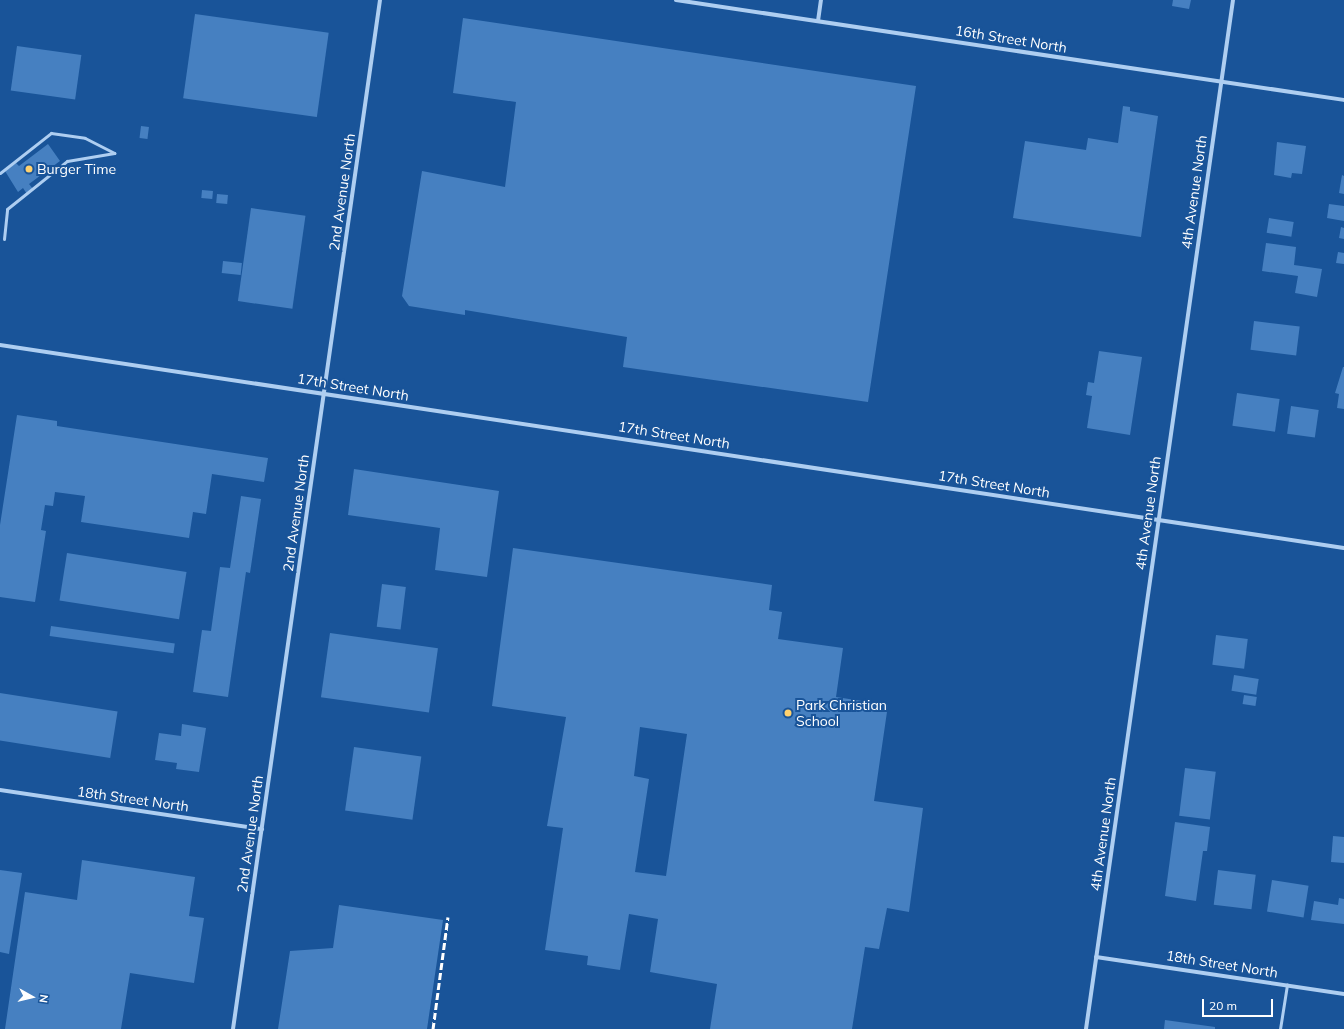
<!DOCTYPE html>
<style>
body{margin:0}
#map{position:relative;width:1344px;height:1029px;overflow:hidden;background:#195499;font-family:Mulish,sans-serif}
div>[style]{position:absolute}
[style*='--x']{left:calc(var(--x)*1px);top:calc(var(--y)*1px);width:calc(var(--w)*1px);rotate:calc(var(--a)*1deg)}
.building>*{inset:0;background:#4680c1;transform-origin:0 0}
.service>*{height:3px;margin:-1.5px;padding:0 1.5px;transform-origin:1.5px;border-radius:1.5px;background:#aecef1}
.minor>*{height:4px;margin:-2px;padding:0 2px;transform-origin:2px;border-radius:2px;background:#aecef1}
.rail>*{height:3px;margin-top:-1.5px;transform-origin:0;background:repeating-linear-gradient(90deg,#fff 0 7px,transparent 0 10px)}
.dots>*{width:11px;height:11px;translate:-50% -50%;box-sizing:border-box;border:2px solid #195499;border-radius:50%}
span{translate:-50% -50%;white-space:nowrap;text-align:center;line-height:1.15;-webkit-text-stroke:4px #195499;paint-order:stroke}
.street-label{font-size:14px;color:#fff}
.poi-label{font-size:14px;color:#fff}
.left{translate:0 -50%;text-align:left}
.north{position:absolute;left:12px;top:977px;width:40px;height:40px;-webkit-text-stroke:3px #195499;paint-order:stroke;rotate:98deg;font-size:11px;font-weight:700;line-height:16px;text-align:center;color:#fff}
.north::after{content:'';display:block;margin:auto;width:14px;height:18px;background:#fff;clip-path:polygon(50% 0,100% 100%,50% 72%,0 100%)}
.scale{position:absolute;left:1202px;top:999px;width:71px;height:18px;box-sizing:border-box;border:2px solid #fff;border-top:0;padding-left:5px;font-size:12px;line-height:14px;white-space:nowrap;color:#fff;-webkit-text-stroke:3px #195499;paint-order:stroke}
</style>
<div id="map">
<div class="building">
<i style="clip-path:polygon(1173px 0,1191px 0,1189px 9px,1172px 6px)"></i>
<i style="left:195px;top:14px;width:135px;height:85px;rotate:8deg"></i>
<i style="clip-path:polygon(463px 18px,916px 86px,868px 402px,623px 367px,627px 337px,465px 310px,465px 315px,409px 306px,402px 296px,422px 171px,505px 187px,516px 102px,453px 93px)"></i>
<i style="left:17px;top:46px;width:65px;height:45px;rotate:8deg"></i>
<i style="clip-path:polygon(1123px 106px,1130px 107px,1130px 111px,1158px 116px,1141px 237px,1013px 218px,1025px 141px,1086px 150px,1088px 138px,1118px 143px)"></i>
<i style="left:141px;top:126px;width:8px;height:12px;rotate:7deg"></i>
<i style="clip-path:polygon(1277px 142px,1306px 146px,1302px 174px,1292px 173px,1291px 178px,1274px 175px)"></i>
<i style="clip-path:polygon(48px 144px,60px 161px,29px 184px,33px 189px,27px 194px,23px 188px,18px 192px,5px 171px,16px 163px,19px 166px)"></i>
<i style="clip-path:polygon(1342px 175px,1344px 176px,1344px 194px,1339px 193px)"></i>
<i style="left:202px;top:190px;width:11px;height:8px;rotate:5deg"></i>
<i style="left:217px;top:194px;width:11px;height:9px;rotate:5deg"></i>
<i style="clip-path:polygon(1329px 204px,1344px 206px,1344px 221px,1327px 218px)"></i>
<i style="left:251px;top:208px;width:55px;height:94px;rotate:8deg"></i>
<i style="left:1269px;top:218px;width:25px;height:15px;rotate:9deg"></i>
<i style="clip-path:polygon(1341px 227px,1344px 228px,1344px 239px,1339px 238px)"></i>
<i style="clip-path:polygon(1266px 243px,1296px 247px,1294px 265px,1322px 269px,1317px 297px,1295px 293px,1298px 276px,1262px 271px)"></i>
<i style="clip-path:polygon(1338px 252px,1344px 253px,1344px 264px,1336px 263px)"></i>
<i style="left:223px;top:261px;width:19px;height:12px;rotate:6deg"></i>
<i style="left:1254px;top:321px;width:46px;height:29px;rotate:7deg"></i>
<i style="clip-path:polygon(1099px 351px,1142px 357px,1130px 435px,1087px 428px,1092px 396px,1086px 395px,1088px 382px,1094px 383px)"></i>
<i style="clip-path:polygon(1343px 367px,1344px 367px,1344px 409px,1337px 408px,1339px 394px,1335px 393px)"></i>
<i style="left:1237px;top:393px;width:43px;height:33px;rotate:8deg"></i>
<i style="left:1291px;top:406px;width:28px;height:28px;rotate:8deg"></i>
<i style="clip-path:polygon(17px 415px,57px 421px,57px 426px,268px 458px,264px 482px,212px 474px,206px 514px,193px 512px,189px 538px,81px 522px,85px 496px,55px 492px,53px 506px,45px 505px,41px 530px,46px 531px,35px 602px,0 597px,0 525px)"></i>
<i style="clip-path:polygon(354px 469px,499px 491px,487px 577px,435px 570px,440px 528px,348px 515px)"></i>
<i style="clip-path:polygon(241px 496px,261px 499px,250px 573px,246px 572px,228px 697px,193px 692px,202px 630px,211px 631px,220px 567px,230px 568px)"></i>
<i style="clip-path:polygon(evenodd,513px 548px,772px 585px,769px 610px,782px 612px,778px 639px,843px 648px,836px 697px,888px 705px,874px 801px,923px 808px,909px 912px,887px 908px,879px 949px,865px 947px,852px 1029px,710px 1029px,717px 984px,650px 972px,658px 919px,629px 914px,620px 970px,587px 965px,588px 956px,545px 950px,563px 828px,547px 826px,566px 717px,492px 706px,513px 548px,640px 727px,687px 734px,666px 876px,635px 872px,649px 779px,634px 776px,640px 727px)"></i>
<i style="left:67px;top:553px;width:121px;height:48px;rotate:9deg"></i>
<i style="left:382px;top:584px;width:24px;height:43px;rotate:7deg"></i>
<i style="left:51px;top:626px;width:125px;height:10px;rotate:8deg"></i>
<i style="left:330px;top:633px;width:109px;height:65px;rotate:8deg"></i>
<i style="left:1216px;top:635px;width:32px;height:30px;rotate:7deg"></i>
<i style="left:1234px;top:675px;width:25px;height:16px;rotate:9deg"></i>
<i style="left:0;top:693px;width:119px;height:47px;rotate:9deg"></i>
<i style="left:1244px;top:695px;width:13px;height:9px;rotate:9deg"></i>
<i style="clip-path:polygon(182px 724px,206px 728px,199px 772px,176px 769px,177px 763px,155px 760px,159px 733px,181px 736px)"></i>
<i style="left:354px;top:747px;width:68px;height:64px;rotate:8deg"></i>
<i style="left:1185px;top:768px;width:31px;height:48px;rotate:7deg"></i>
<i style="clip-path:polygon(1175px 822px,1210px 827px,1207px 851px,1203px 851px,1196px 901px,1165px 896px)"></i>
<i style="clip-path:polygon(1333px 836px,1344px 837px,1344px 863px,1331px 862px)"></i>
<i style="clip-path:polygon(82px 860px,195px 877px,189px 916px,204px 918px,194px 983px,130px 973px,121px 1029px,5px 1029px,25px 892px,77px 900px)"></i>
<i style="clip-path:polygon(0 870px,22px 873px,9px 954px,0 952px)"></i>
<i style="left:1218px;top:870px;width:38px;height:35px;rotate:7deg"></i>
<i style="left:1272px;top:880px;width:37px;height:32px;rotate:9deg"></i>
<i style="clip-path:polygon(1339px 898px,1344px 899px,1344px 924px,1311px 920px,1314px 901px,1338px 905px)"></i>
<i style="clip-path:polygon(339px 905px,443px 920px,427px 1029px,278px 1029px,290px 951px,333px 948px)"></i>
<i style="clip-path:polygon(1165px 1020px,1215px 1027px,1215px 1029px,1164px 1029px)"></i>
</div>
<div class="service">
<i style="--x:0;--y:173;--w:65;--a:-38.1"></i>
<i style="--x:51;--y:133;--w:34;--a:8"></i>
<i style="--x:85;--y:138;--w:33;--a:27"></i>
<i style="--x:4;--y:239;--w:30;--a:-84"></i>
<i style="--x:7;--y:209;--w:77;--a:-38.7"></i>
<i style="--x:67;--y:161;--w:48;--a:-9.7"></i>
<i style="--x:1280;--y:1029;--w:45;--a:-81"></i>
</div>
<div class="minor">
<i style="--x:676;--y:0;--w:675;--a:8.51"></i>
<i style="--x:818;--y:21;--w:21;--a:-82"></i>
<i style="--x:0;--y:345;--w:1359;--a:8.59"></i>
<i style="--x:0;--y:790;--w:265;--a:8.5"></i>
<i style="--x:1096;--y:957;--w:251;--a:8.5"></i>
<i style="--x:233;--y:1029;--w:1039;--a:-81.87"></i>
<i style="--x:1086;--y:1029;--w:1039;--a:-81.87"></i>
</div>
<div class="rail">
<i style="--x:433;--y:1029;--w:113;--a:-82.4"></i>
</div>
<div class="dots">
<i style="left:29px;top:169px;background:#ffd16e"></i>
<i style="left:788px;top:713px;background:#ffd16e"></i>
</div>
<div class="street-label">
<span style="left:1011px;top:39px;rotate:9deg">16th Street North</span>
<span style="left:342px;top:192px;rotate:-82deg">2nd Avenue North</span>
<span style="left:1194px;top:192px;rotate:-82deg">4th Avenue North</span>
<span style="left:353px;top:387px;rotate:9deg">17th Street North</span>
<span style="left:674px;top:435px;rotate:9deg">17th Street North</span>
<span style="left:994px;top:484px;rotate:9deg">17th Street North</span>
<span style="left:296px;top:513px;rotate:-82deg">2nd Avenue North</span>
<span style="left:1148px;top:513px;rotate:-82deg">4th Avenue North</span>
<span style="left:133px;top:799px;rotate:8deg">18th Street North</span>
<span style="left:250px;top:834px;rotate:-82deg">2nd Avenue North</span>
<span style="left:1103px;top:834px;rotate:-82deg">4th Avenue North</span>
<span style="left:1222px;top:964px;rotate:9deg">18th Street North</span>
</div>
<div class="poi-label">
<span class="left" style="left:37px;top:169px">Burger Time</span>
<span class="left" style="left:796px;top:713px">Park Christian<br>School</span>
</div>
<div class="north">N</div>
<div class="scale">20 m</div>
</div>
